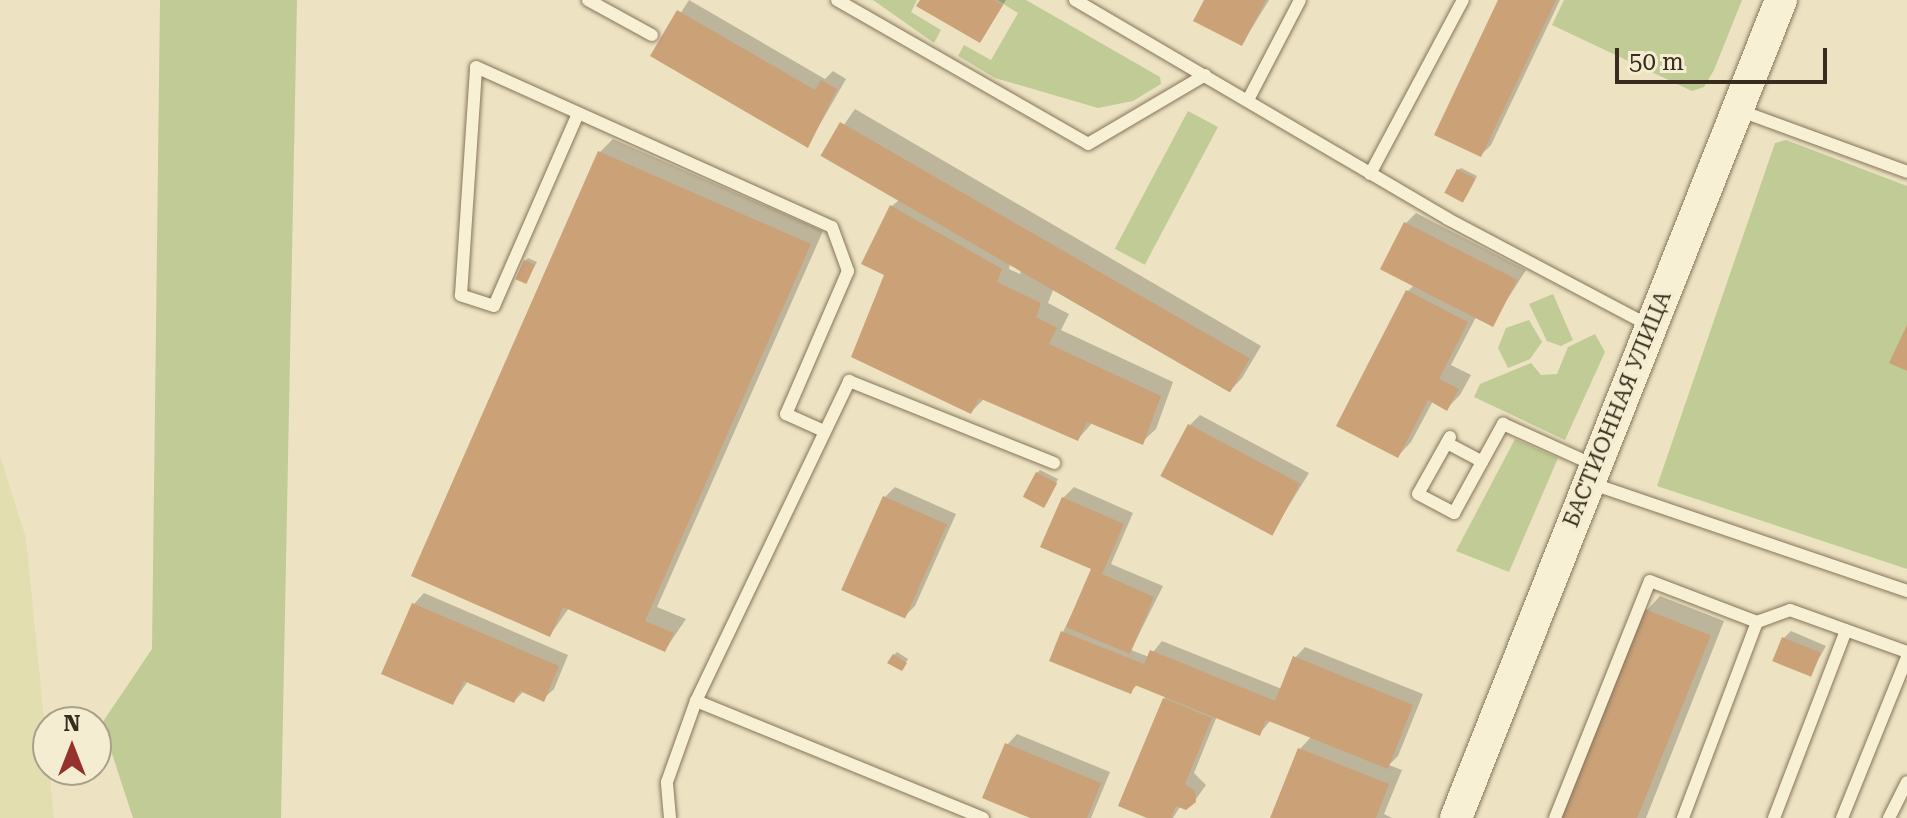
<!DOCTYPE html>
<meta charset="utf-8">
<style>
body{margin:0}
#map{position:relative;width:1907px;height:818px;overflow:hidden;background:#ede3c2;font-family:"Roboto Serif",serif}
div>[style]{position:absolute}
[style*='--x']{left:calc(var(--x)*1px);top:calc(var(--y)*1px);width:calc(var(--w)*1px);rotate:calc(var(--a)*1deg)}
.farmland>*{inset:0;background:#e3deaf}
.green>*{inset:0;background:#c1cb96;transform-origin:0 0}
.shadow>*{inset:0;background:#0003}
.building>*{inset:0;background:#cba178;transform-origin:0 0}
.roads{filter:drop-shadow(0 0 2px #86755a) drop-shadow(0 0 2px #86755a)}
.lane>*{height:12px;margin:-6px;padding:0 6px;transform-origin:6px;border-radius:6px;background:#f8f0d5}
.secondary>*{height:32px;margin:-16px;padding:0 16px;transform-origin:16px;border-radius:16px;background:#f8f0d5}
span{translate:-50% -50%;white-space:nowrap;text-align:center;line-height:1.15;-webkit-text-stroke:8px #f5edd1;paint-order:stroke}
.street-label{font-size:22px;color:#372c1d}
.north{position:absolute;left:32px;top:706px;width:80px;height:80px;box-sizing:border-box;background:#f5edd1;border:2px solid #a9a089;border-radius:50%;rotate:0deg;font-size:22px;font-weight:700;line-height:32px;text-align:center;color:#372c1d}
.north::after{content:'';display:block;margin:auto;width:28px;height:36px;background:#94322b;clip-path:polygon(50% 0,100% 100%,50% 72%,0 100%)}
.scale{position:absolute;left:1615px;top:48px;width:212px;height:36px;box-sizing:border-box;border:4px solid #372c1d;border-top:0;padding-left:10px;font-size:24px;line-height:28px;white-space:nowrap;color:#372c1d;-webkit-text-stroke:6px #f5edd1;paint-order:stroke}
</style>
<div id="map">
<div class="farmland">
<i style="clip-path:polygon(0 456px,26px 538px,54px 818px,0 818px)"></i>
</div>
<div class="green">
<i style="clip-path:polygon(160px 0,297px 0,281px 818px,133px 818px,102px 723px,152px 649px)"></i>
<i style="clip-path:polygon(873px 0,917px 0,911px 12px,941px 30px,934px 43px)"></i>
<i style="clip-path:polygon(997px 0,1026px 0,1160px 77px,1161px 84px,1133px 101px,1098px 108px,995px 78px,958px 56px,964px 45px,991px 60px,1018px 13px)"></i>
<i style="clip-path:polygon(1564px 0,1742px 0,1714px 70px,1704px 87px,1692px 91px,1552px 25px)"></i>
<i style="left:1188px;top:111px;width:34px;height:156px;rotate:28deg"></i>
<i style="clip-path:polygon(1786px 140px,1907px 186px,1907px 569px,1657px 486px,1775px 143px)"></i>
<i style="clip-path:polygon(1553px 294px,1573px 340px,1561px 346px,1547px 341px,1529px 304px)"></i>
<i style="clip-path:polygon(1529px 320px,1542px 342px,1530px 359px,1508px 368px,1498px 348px,1506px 328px)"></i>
<i style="clip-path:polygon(1595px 334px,1605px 352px,1565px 440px,1474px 397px,1480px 384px,1531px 363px,1541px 375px,1557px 374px,1568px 347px)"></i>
<i style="clip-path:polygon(1515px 439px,1558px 458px,1509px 572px,1456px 551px)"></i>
</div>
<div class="shadow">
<i style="clip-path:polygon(689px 0,825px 79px,833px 71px,846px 79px,808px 145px,653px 56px)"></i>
<i style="clip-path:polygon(922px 0,1006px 0,980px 41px)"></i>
<i style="clip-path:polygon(1206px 0,1269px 0,1242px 44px)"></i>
<i style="clip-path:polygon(1500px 0,1560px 0,1491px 145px,1481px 155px)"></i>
<i style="clip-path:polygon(evenodd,855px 109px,1261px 346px,1242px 378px,1229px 392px,1053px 290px,1048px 303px,1069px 314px,1061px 330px,1173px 382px,1156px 429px,1142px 442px,1093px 422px,1078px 439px,985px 398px,971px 412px,887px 274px,892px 206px,899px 200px,823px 155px,855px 109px,1010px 264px,1021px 271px,1020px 274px,1009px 269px,1010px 264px)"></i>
<i style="clip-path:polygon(613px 139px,823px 231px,657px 607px,686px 619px,665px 650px,569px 608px,550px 635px,600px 152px)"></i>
<i style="clip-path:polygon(1461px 168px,1477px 176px,1466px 197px,1458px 170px)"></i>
<i style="clip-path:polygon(1416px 213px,1526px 270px,1491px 325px,1476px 317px,1451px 365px,1471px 375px,1460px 395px,1447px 408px,1433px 401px,1411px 442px,1398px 456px,1408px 291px,1414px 285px,1406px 223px)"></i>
<i style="clip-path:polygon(528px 258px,537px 262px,525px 283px,525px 261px)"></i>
<i style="clip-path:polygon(1200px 415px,1309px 473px,1272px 533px,1190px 425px)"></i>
<i style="clip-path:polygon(1040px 470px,1058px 479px,1047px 503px,1037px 473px)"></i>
<i style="clip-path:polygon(895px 487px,956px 514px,915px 606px,905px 616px,885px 497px)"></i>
<i style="clip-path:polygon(1074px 487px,1133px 513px,1111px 564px,1163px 586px,1131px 650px,1149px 657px,1162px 641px,1282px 689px,1295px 658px,1305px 647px,1423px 694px,1398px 756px,1389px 765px,1402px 770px,1384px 814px,1392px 818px,1272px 818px,1300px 749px,1312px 736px,1271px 720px,1260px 733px,1217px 716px,1194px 773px,1206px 785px,1191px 806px,1181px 805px,1173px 818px,1152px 818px,1121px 805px,1166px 695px,1138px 684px,1131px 691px,1063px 632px,1094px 568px,1063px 498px)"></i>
<i style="clip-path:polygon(424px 593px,568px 655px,554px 689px,543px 699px,524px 691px,514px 701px,468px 681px,453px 703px,384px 673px,414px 604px)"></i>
<i style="clip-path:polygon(1660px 596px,1724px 621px,1646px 818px,1564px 818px,1647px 610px)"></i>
<i style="clip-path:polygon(1791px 631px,1826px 646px,1810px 674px,1784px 638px)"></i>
<i style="clip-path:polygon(897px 652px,908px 659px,904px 666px,894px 655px)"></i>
<i style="clip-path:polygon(1017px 734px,1110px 772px,1091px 818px,1036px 818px,1007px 745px)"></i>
</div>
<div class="building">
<i style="clip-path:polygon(920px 0,994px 0,1003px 5px,980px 43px,916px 6px)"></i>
<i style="clip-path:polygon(1204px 0,1266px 0,1242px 46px,1193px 21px)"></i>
<i style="clip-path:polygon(1498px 0,1556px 0,1481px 157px,1434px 135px)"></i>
<i style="clip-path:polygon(677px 10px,815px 90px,821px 80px,837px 89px,808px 148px,650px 56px)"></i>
<i style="left:840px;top:122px;width:473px;height:39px;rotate:30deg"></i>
<i style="clip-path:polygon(598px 151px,811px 244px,645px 621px,674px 633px,665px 652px,563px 607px,550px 637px,411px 576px)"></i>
<i style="left:1457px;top:169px;width:21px;height:27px;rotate:28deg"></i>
<i style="clip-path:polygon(890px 205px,1002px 269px,997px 282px,1041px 303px,1036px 317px,1057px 328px,1049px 344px,1161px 396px,1143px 445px,1087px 422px,1078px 441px,979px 398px,971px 414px,851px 357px,884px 275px,861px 264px)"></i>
<i style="left:1404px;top:222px;width:127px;height:53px;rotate:27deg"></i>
<i style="left:524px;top:260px;width:12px;height:21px;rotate:24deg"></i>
<i style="clip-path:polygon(1406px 290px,1468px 322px,1439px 379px,1459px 389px,1447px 411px,1428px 400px,1398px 458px,1336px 426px)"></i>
<i style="clip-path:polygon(1907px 325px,1907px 371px,1889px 363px)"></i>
<i style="left:1188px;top:424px;width:127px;height:59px;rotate:28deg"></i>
<i style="left:1036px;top:472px;width:24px;height:28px;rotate:28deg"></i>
<i style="left:883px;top:496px;width:70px;height:103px;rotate:24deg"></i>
<i style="clip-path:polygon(1062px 497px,1124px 524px,1102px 574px,1154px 597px,1130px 654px,1066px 627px,1091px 569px,1040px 547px)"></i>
<i style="clip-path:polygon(412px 603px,559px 666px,544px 702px,520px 691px,514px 703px,464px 681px,453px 705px,381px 674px)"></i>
<i style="left:1645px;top:609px;width:71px;height:225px;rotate:22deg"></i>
<i style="clip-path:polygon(1061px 631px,1144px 664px,1150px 650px,1275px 701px,1293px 656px,1413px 705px,1388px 769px,1266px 720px,1260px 736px,1135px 685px,1131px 694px,1049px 661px)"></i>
<i style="left:1782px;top:637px;width:42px;height:26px;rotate:22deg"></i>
<i style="clip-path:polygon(893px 654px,907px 663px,902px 671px,887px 663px)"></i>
<i style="clip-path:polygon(1163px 698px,1212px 718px,1185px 784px,1195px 791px,1196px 802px,1186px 810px,1176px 806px,1171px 818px,1147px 818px,1118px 806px)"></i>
<i style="clip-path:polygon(1005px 743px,1101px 783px,1087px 818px,1030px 818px,982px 798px)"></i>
<i style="clip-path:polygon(1298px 748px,1389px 784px,1376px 818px,1270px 818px)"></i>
</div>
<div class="roads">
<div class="lane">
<i style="--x:588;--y:0;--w:73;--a:28.7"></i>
<i style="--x:837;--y:0;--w:289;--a:29.8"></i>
<i style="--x:1088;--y:144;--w:136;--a:-30.5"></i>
<i style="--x:1075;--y:0;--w:433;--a:30.4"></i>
<i style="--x:1448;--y:219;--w:229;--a:27.9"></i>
<i style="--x:1249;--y:98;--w:110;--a:-62.5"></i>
<i style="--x:1738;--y:110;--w:180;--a:20.1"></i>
<i style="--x:577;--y:116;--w:207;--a:113.6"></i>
<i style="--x:494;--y:306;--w:35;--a:-162"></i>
<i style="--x:461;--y:295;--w:228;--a:-86.2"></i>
<i style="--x:476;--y:67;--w:390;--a:24.2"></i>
<i style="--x:832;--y:227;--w:47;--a:70"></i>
<i style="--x:848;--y:271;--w:156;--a:113.4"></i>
<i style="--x:786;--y:414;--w:42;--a:24.1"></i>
<i style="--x:1370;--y:174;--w:197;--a:-61.9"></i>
<i style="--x:1450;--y:437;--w:65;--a:119.3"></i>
<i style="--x:1418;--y:494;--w:41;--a:27.8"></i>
<i style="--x:1454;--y:513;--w:102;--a:-61.2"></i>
<i style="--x:1503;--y:424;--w:100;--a:24.3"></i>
<i style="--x:1447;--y:443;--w:40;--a:28"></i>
<i style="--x:1590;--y:483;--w:335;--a:18.8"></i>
<i style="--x:1757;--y:622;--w:35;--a:-20"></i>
<i style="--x:1790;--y:610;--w:124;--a:19.7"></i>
<i style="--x:670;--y:818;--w:36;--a:-95"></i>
<i style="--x:667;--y:782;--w:86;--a:-70.3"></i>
<i style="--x:983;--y:818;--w:310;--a:-157.8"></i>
<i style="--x:696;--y:701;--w:355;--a:-64.4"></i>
<i style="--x:849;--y:381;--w:221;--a:21.8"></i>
<i style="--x:1555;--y:818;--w:255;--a:-68.2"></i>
<i style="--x:1650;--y:581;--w:115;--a:21"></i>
<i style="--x:1757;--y:622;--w:210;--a:110.7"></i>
<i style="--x:1774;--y:818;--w:201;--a:-69"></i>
<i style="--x:1842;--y:818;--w:174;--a:-68"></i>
<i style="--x:1889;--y:818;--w:40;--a:-63.4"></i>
</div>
<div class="secondary">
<i style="--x:1456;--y:818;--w:880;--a:-68.33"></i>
</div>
</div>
<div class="street-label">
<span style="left:1617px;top:409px;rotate:-68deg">БАСТИОННАЯ УЛИЦА</span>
</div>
<div class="north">N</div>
<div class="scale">50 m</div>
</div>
